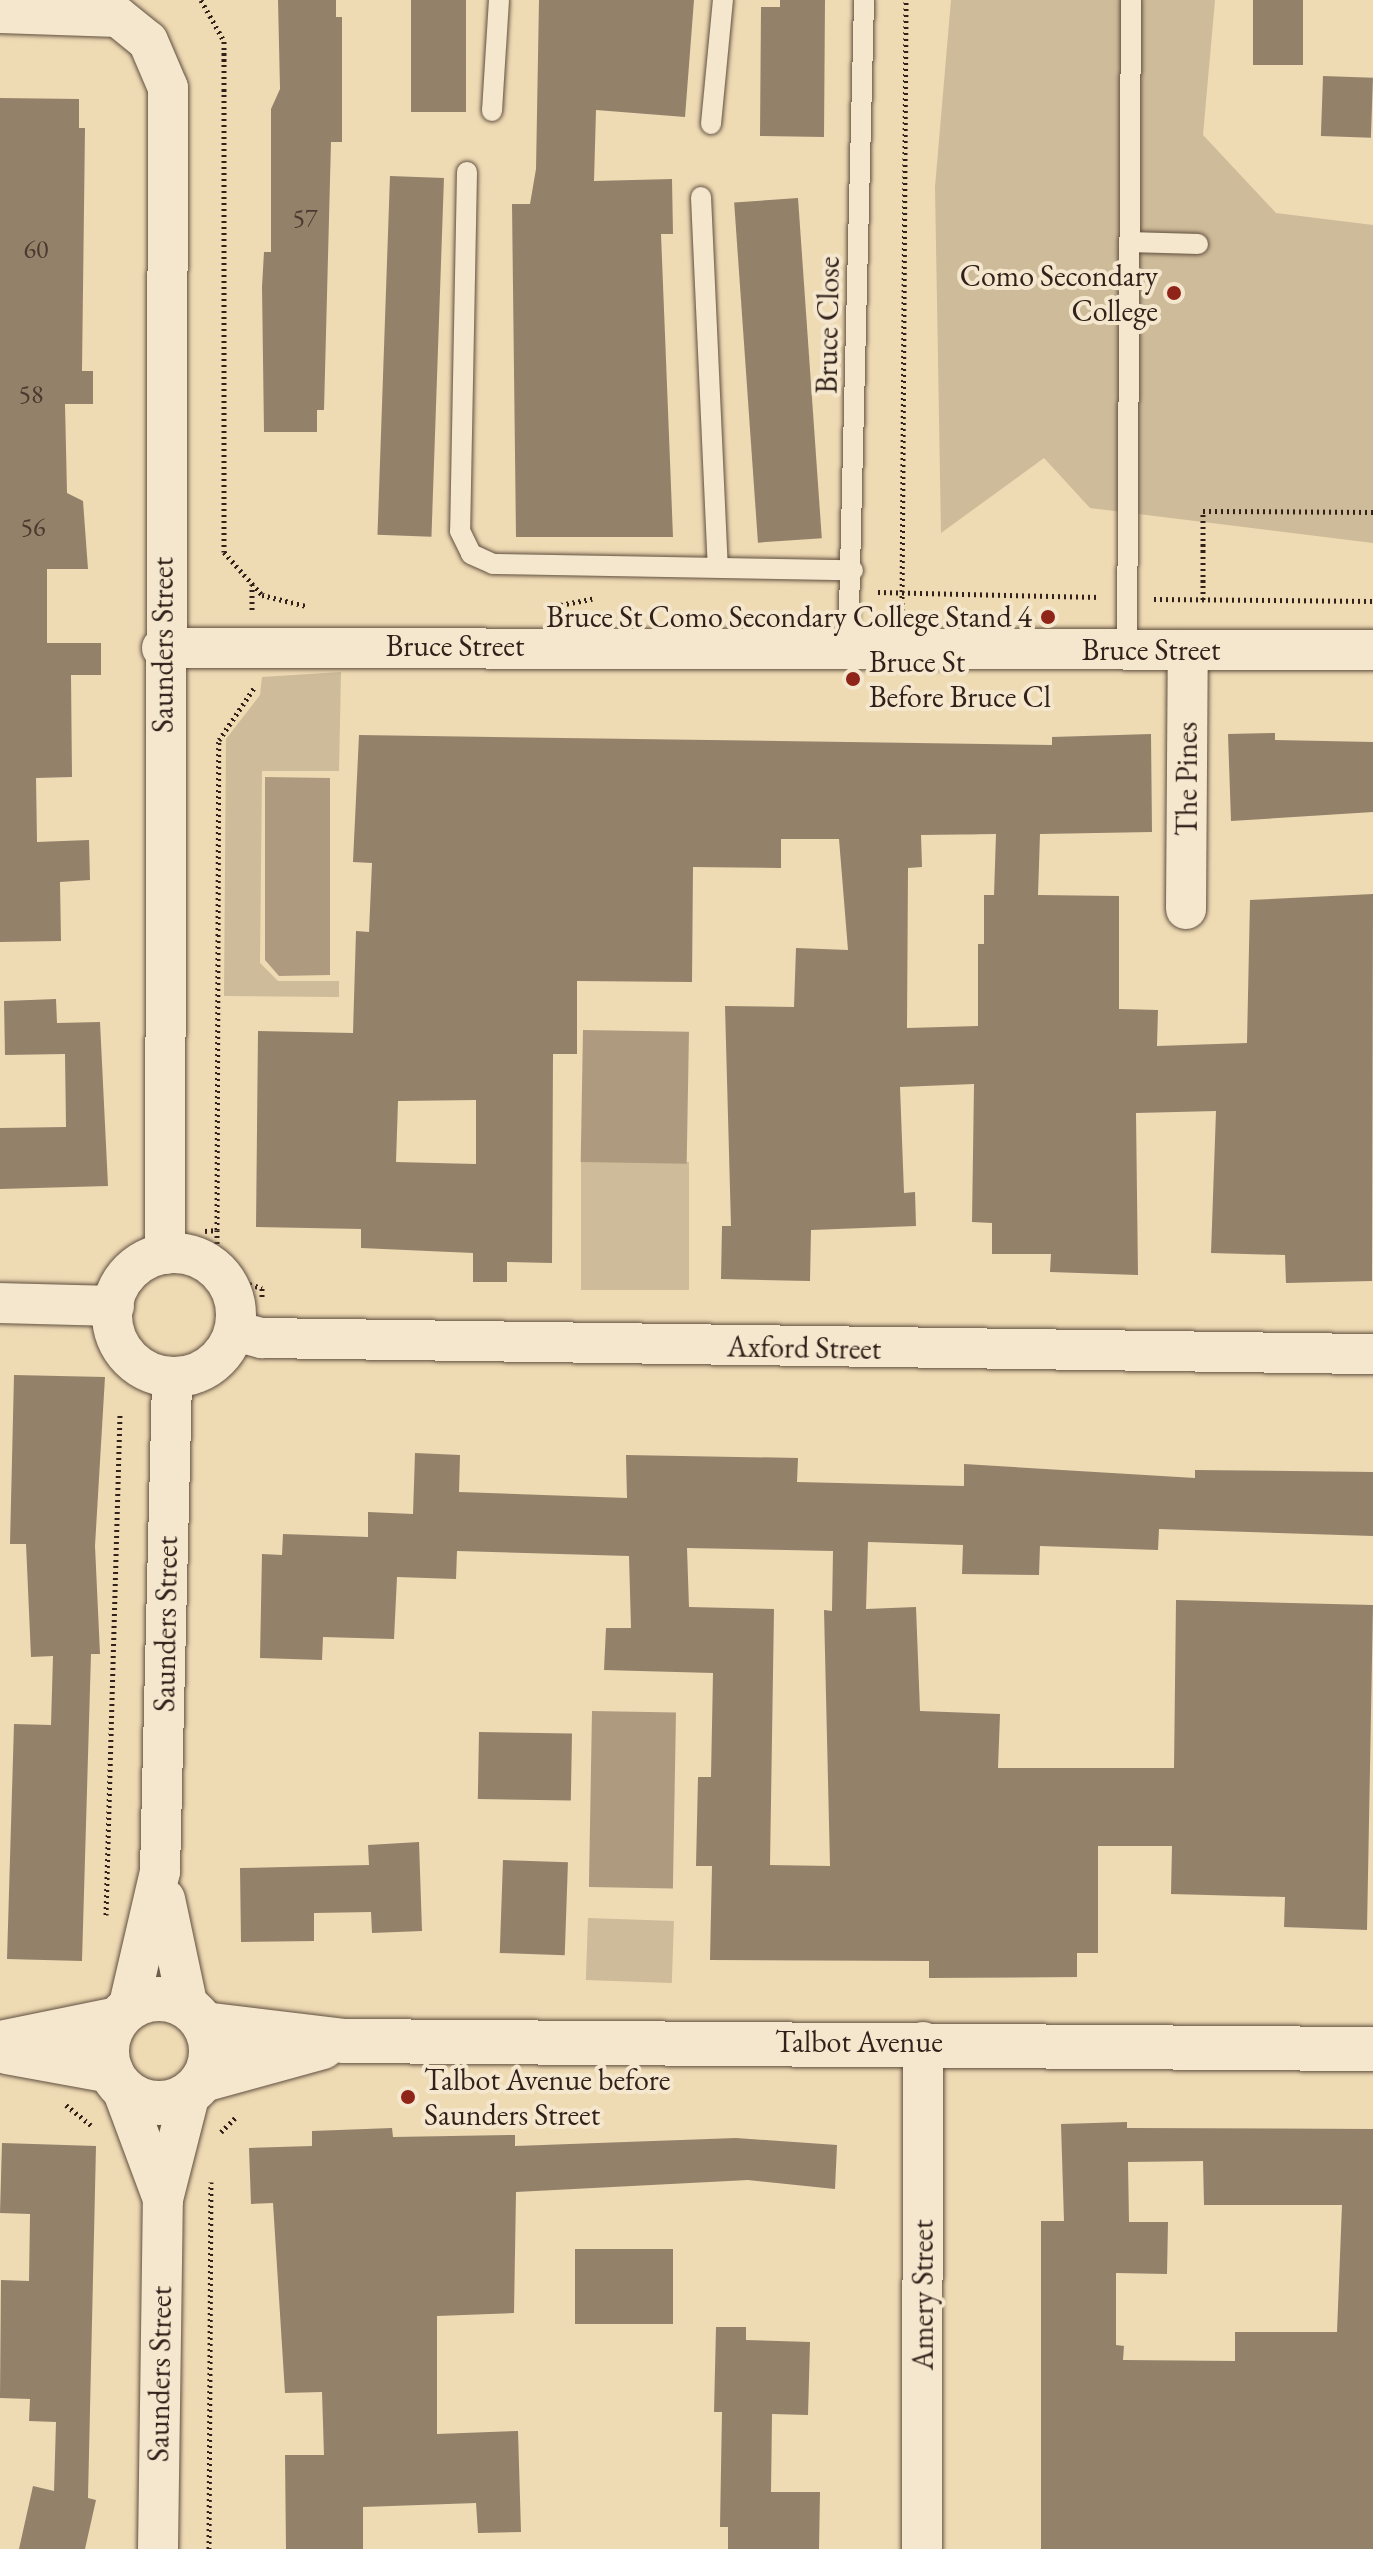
<!DOCTYPE html>
<style>
body{margin:0}
#map{position:relative;width:1373px;height:2549px;overflow:hidden;background:#eedab3;font-family:"EB Garamond",serif}
div>[style]{position:absolute}
[style*='--x']{left:calc(var(--x)*1px);top:calc(var(--y)*1px);width:calc(var(--w)*1px);rotate:calc(var(--a)*1deg)}
.green>*{inset:0;background:#cebb99;transform-origin:0 0}
.water>*{inset:0;background:#ae9b7f;transform-origin:0 0}
.building>*{inset:0;background:#94816a;transform-origin:0 0}
.path>*{height:5px;margin-top:-2.5px;transform-origin:0;background:repeating-linear-gradient(90deg,#32211a 0 2px,transparent 0 6px)}
.roads{filter:drop-shadow(0 0 2px #614f40) drop-shadow(0 0 2px #614f40)}
.lane>*{height:20px;margin:-10px;padding:0 10px;transform-origin:10px;border-radius:10px;background:#f4e7ce}
.street>*{height:40px;margin:-20px;padding:0 20px;transform-origin:20px;border-radius:20px;background:#f4e7ce}
.street>.ring{margin:-20px;padding:0;box-sizing:content-box;background:none;border:40px solid #f4e7ce;border-radius:50%}
.secondary>*{height:44px;margin:-22px;padding:0 22px;transform-origin:22px;border-radius:22px;background:#f4e7ce}
.secondary>.ring{margin:-22px;padding:0;box-sizing:content-box;background:none;border:44px solid #f4e7ce;border-radius:50%}
.dots>*{width:22px;height:22px;translate:-50% -50%;box-sizing:border-box;border:4px solid #f4e7ce;border-radius:50%}
span{translate:-50% -50%;white-space:nowrap;text-align:center;line-height:1.15;-webkit-text-stroke:8px #f4e7ce;paint-order:stroke}
.number-label{font-size:26px;color:#4a392e}
.number-label span{-webkit-text-stroke-width:0}
.poi-label{font-size:30px;color:#32211a}
.right{translate:-100% -50%;text-align:right}
.left{translate:0 -50%;text-align:left}
.street-label{font-size:30px;color:#32211a}
</style>
<div id="map">
<div class="green">
<i style="clip-path:polygon(951px 0,1215px 0,1203px 135px,1276px 213px,1373px 225px,1373px 543px,1090px 508px,1044px 458px,941px 533px,935px 187px)"></i>
<i style="clip-path:polygon(341px 672px,339px 771px,262px 771px,260px 963px,278px 981px,339px 981px,339px 997px,224px 996px,226px 739px,260px 695px,262px 677px)"></i>
<i style="left:581px;top:1162px;width:108px;height:128px"></i>
<i style="left:588px;top:1918px;width:86px;height:62px;rotate:2deg"></i>
</div>
<div class="water">
<i style="clip-path:polygon(265px 777px,330px 778px,330px 975px,279px 976px,265px 960px)"></i>
<i style="left:583px;top:1030px;width:106px;height:132px;rotate:1deg"></i>
<i style="left:592px;top:1711px;width:84px;height:176px;rotate:1deg"></i>
</div>
<div class="building">
<i style="clip-path:polygon(278px 0,336px 0,336px 17px,342px 17px,342px 142px,331px 142px,324px 410px,317px 410px,317px 432px,264px 432px,262px 287px,264px 252px,271px 252px,271px 109px,280px 89px)"></i>
<i style="left:411px;top:0;width:55px;height:112px"></i>
<i style="clip-path:polygon(539px 0,694px 0,685px 117px,596px 110px,594px 181px,672px 179px,673px 234px,661px 234px,673px 537px,516px 537px,512px 204px,530px 204px,536px 169px)"></i>
<i style="clip-path:polygon(780px 0,825px 0,824px 137px,760px 136px,761px 7px,780px 7px)"></i>
<i style="left:1253px;top:0;width:50px;height:65px"></i>
<i style="left:1323px;top:76px;width:50px;height:60px;rotate:2deg"></i>
<i style="clip-path:polygon(0 98px,79px 99px,79px 128px,85px 128px,82px 371px,93px 371px,93px 404px,65px 404px,67px 493px,83px 501px,88px 569px,47px 569px,47px 643px,101px 643px,101px 675px,71px 675px,72px 777px,36px 778px,37px 842px,89px 840px,90px 880px,60px 882px,61px 941px,0 942px)"></i>
<i style="left:390px;top:176px;width:54px;height:359px;rotate:2deg"></i>
<i style="left:798px;top:198px;width:341px;height:64px;rotate:86deg"></i>
<i style="clip-path:polygon(1275px 733px,1275px 740px,1373px 742px,1373px 812px,1231px 821px,1228px 734px)"></i>
<i style="clip-path:polygon(evenodd,1151px 734px,1152px 832px,1040px 834px,1038px 895px,1119px 896px,1119px 1009px,1158px 1010px,1157px 1046px,1247px 1043px,1250px 900px,1373px 894px,1372px 1281px,1286px 1283px,1285px 1255px,1211px 1253px,1216px 1111px,1136px 1113px,1138px 1275px,1050px 1272px,1051px 1254px,992px 1254px,992px 1223px,972px 1222px,974px 1084px,900px 1087px,904px 1193px,915px 1192px,916px 1226px,811px 1230px,810px 1281px,721px 1279px,722px 1226px,731px 1226px,725px 1006px,794px 1007px,796px 948px,848px 950px,839px 839px,781px 839px,781px 868px,693px 867px,692px 982px,577px 981px,577px 1054px,553px 1054px,552px 1263px,507px 1262px,507px 1282px,473px 1282px,473px 1253px,361px 1248px,361px 1229px,256px 1227px,258px 1031px,353px 1033px,356px 931px,369px 932px,372px 863px,353px 862px,359px 735px,1052px 745px,1052px 737px,1151px 734px,996px 834px,994px 895px,984px 895px,984px 944px,978px 944px,978px 1026px,907px 1028px,908px 868px,922px 867px,921px 835px,996px 834px,1151px 734px,476px 1100px,476px 1164px,396px 1162px,398px 1101px,476px 1100px)"></i>
<i style="clip-path:polygon(56px 999px,57px 1023px,100px 1022px,108px 1186px,0 1189px,0 1128px,66px 1127px,65px 1054px,5px 1055px,4px 1001px)"></i>
<i style="clip-path:polygon(14px 1375px,105px 1377px,95px 1546px,100px 1654px,91px 1654px,82px 1961px,7px 1959px,14px 1724px,51px 1725px,53px 1656px,31px 1657px,26px 1544px,10px 1544px)"></i>
<i style="clip-path:polygon(evenodd,415px 1453px,460px 1455px,459px 1492px,627px 1498px,626px 1455px,798px 1458px,797px 1482px,964px 1486px,964px 1464px,1195px 1478px,1195px 1470px,1373px 1472px,1373px 1536px,1159px 1529px,1158px 1550px,1040px 1546px,1039px 1575px,962px 1574px,963px 1545px,868px 1542px,866px 1609px,916px 1607px,920px 1711px,1000px 1714px,998px 1768px,1174px 1768px,1176px 1600px,1373px 1605px,1367px 1930px,1284px 1927px,1285px 1897px,1171px 1894px,1172px 1846px,1098px 1846px,1098px 1953px,1077px 1953px,1077px 1977px,929px 1978px,929px 1961px,710px 1960px,712px 1866px,696px 1866px,698px 1777px,711px 1777px,713px 1673px,604px 1670px,606px 1628px,631px 1628px,629px 1556px,457px 1551px,456px 1579px,397px 1577px,394px 1639px,323px 1637px,322px 1660px,260px 1658px,262px 1554px,282px 1555px,283px 1534px,368px 1537px,368px 1512px,413px 1514px,415px 1453px,687px 1548px,833px 1551px,832px 1611px,824px 1610px,830px 1866px,770px 1865px,774px 1609px,689px 1607px,687px 1548px)"></i>
<i style="left:479px;top:1732px;width:93px;height:67px;rotate:1deg"></i>
<i style="clip-path:polygon(419px 1842px,422px 1931px,372px 1933px,371px 1912px,314px 1913px,314px 1941px,241px 1942px,240px 1868px,369px 1865px,368px 1845px)"></i>
<i style="left:503px;top:1860px;width:65px;height:93px;rotate:2deg"></i>
<i style="clip-path:polygon(evenodd,1127px 2122px,1127px 2128px,1373px 2129px,1373px 2549px,1041px 2549px,1041px 2221px,1064px 2221px,1061px 2124px,1127px 2122px,1203px 2161px,1204px 2205px,1342px 2205px,1337px 2332px,1235px 2332px,1235px 2361px,1123px 2360px,1124px 2346px,1116px 2345px,1116px 2273px,1167px 2274px,1168px 2222px,1129px 2222px,1128px 2162px,1203px 2161px)"></i>
<i style="clip-path:polygon(392px 2128px,393px 2137px,515px 2135px,515px 2146px,736px 2138px,837px 2145px,835px 2189px,748px 2180px,516px 2192px,514px 2313px,437px 2316px,437px 2434px,518px 2431px,521px 2532px,478px 2533px,476px 2503px,363px 2507px,363px 2549px,286px 2549px,285px 2455px,324px 2455px,322px 2392px,285px 2393px,273px 2203px,251px 2204px,249px 2148px,312px 2146px,312px 2131px)"></i>
<i style="clip-path:polygon(2px 2143px,96px 2146px,88px 2498px,96px 2500px,85px 2549px,19px 2549px,33px 2486px,54px 2491px,56px 2422px,29px 2421px,30px 2399px,0 2398px,1px 2280px,29px 2281px,30px 2214px,0 2213px)"></i>
<i style="left:673px;top:2249px;width:75px;height:98px;rotate:90deg"></i>
<i style="clip-path:polygon(716px 2327px,746px 2327px,746px 2340px,810px 2342px,808px 2415px,772px 2414px,771px 2492px,820px 2492px,819px 2549px,728px 2549px,728px 2527px,720px 2527px,722px 2412px,714px 2412px)"></i>
</div>
<div class="path">
<i style="--x:201;--y:0;--w:47;--a:60.7"></i>
<i style="--x:224;--y:41;--w:511;--a:90"></i>
<i style="--x:224;--y:552;--w:57;--a:48.5"></i>
<i style="--x:262;--y:595;--w:45;--a:14"></i>
<i style="--x:252;--y:584;--w:26;--a:90"></i>
<i style="--x:878;--y:592;--w:222;--a:1.3"></i>
<i style="--x:1154;--y:599;--w:219;--a:0.5"></i>
<i style="--x:1203;--y:600;--w:89;--a:-90"></i>
<i style="--x:1203;--y:511;--w:170;--a:0.3"></i>
<i style="--x:555;--y:606;--w:38;--a:-11"></i>
<i style="--x:902;--y:610;--w:610;--a:-89.62"></i>
<i style="--x:217;--y:1230;--w:22;--a:90"></i>
<i style="--x:217;--y:1252;--w:36;--a:54"></i>
<i style="--x:238;--y:1281;--w:25;--a:16"></i>
<i style="--x:262;--y:1288;--w:9;--a:90"></i>
<i style="--x:205;--y:1231;--w:12;--a:-5"></i>
<i style="--x:217;--y:1230;--w:490;--a:-89.8"></i>
<i style="--x:219;--y:740;--w:63;--a:-56.1"></i>
<i style="--x:106;--y:1915;--w:500;--a:-88.4"></i>
<i style="--x:66;--y:2105;--w:32;--a:39"></i>
<i style="--x:221;--y:2132;--w:23;--a:-45"></i>
<i style="--x:209;--y:2549;--w:367;--a:-89.7"></i>
</div>
<div class="roads">
<div class="lane">
<i style="--x:492;--y:111;--w:111;--a:-86.4"></i>
<i style="--x:711;--y:124;--w:125;--a:-84.5"></i>
<i style="--x:467;--y:172;--w:359;--a:91.1"></i>
<i style="--x:460;--y:531;--w:25;--a:64"></i>
<i style="--x:471;--y:554;--w:24;--a:24"></i>
<i style="--x:493;--y:564;--w:360;--a:1"></i>
<i style="--x:701;--y:197;--w:369;--a:87.4"></i>
<i style="--x:1129;--y:242;--w:69;--a:1.7"></i>
<i style="--x:1127;--y:650;--w:650;--a:-89.65"></i>
<i style="--x:848;--y:651;--w:651;--a:-88.59"></i>
</div>
<div class="street">
<i style="--x:0;--y:13;--w:118;--a:1.9"></i>
<i style="--x:118;--y:17;--w:38;--a:39"></i>
<i style="--x:148;--y:41;--w:51;--a:66.9"></i>
<i style="--x:168;--y:88;--w:1166;--a:90.15"></i>
<i style="--x:162;--y:648;--w:1211;--a:0.09"></i>
<i style="--x:1186;--y:909;--w:259;--a:-89.6"></i>
<i class="ring" style="left:112px;top:1253px;width:84px;height:84px"></i>
<i style="--x:0;--y:1303;--w:114;--a:1.5"></i>
<i style="--x:235;--y:1331;--w:28;--a:15"></i>
<i style="--x:262;--y:1338;--w:1111;--a:0.83"></i>
<i style="--x:165;--y:1899;--w:110;--a:78"></i>
<i style="--x:128;--y:2009;--w:142;--a:-76.9"></i>
<i style="--x:160;--y:1871;--w:494;--a:-88.6"></i>
<i style="--x:121;--y:2086;--w:121;--a:69.6"></i>
<i style="--x:158;--y:2549;--w:350;--a:-89.2"></i>
<i style="--x:163;--y:2199;--w:109;--a:-75.7"></i>
<i style="--x:922;--y:2549;--w:507;--a:-89.89"></i>
</div>
<div class="secondary">
<i class="ring" style="left:107px;top:1999px;width:60px;height:60px"></i>
<i style="--x:204;--y:2024;--w:142;--a:6.9"></i>
<i style="--x:345;--y:2041;--w:1028;--a:0.45"></i>
<i style="--x:0;--y:2043;--w:120;--a:-11.5"></i>
<i style="--x:7;--y:2052;--w:106;--a:10.4"></i>
<i style="--x:203;--y:2080;--w:124;--a:-15.4"></i>
</div>
</div>
<div class="dots">
<i style="left:1174px;top:293px;background:#8f2418"></i>
<i style="left:1048px;top:617px;background:#8f2418"></i>
<i style="left:853px;top:679px;background:#8f2418"></i>
<i style="left:408px;top:2097px;background:#8f2418"></i>
</div>
<div class="number-label">
<span style="left:305px;top:219px">57</span>
<span style="left:36px;top:250px">60</span>
<span style="left:31px;top:395px">58</span>
<span style="left:33px;top:528px">56</span>
</div>
<div class="poi-label">
<span class="right" style="left:1158px;top:293px">Como Secondary<br>College</span>
<span class="right" style="left:1032px;top:617px">Bruce St Como Secondary College Stand 4</span>
<span class="left" style="left:869px;top:679px">Bruce St<br>Before Bruce Cl</span>
<span class="left" style="left:424px;top:2097px">Talbot Avenue before<br>Saunders Street</span>
</div>
<div class="street-label">
<span style="left:828px;top:325px;rotate:-89deg">Bruce Close</span>
<span style="left:163px;top:645px;rotate:-90deg">Saunders Street</span>
<span style="left:455px;top:646px">Bruce Street</span>
<span style="left:1151px;top:650px">Bruce Street</span>
<span style="left:1187px;top:779px;rotate:-90deg">The Pines</span>
<span style="left:804px;top:1348px;rotate:1deg">Axford Street</span>
<span style="left:166px;top:1624px;rotate:-89deg">Saunders Street</span>
<span style="left:859px;top:2042px">Talbot Avenue</span>
<span style="left:923px;top:2295px;rotate:-90deg">Amery Street</span>
<span style="left:160px;top:2374px;rotate:-89deg">Saunders Street</span>
</div>
</div>
